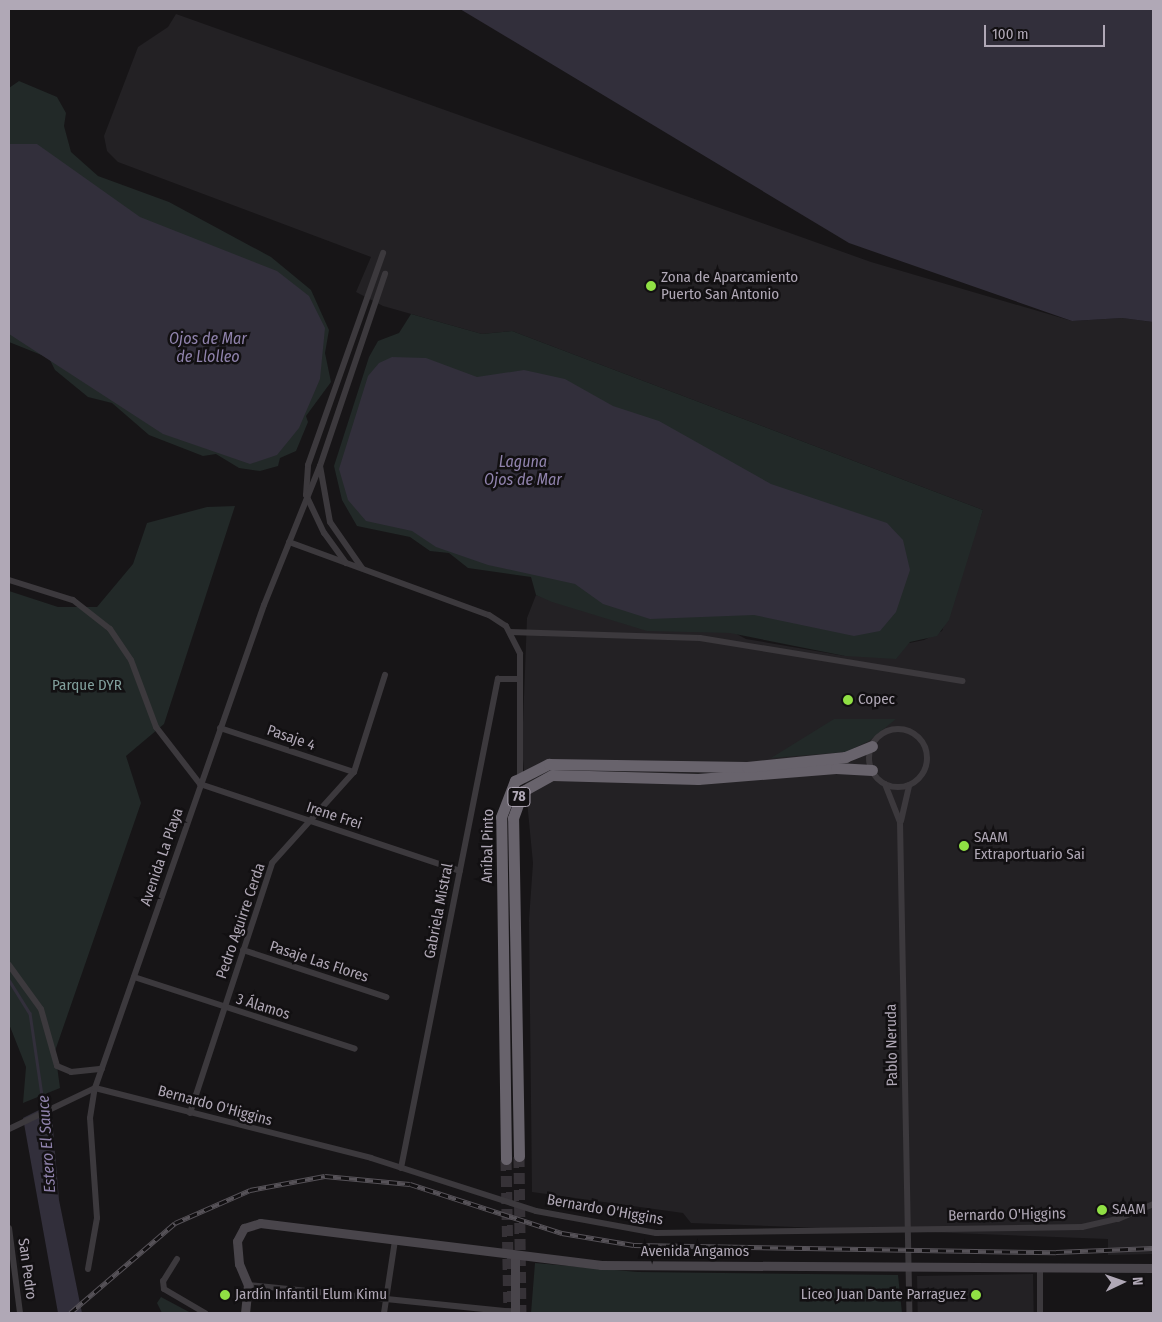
<!DOCTYPE html>
<meta charset="utf-8">
<style>
body{margin:0}
#map{position:relative;width:1162px;height:1322px;overflow:hidden;background:#171517;font-family:"Fira Sans Condensed",sans-serif}
div>[style]{position:absolute}
[style*='--x']{left:calc(var(--x)*1px);top:calc(var(--y)*1px);width:calc(var(--w)*1px);rotate:calc(var(--a)*1deg)}
.built>*{inset:0;background:#232124;transform-origin:0 0}
.green>*{inset:0;background:#222928}
.water>*{inset:0;background:#322f3b}
.stream>*{height:2.5px;margin:-1.25px;padding:0 1.25px;transform-origin:1.25px;border-radius:1.25px;background:#322f3b}
.highway-tunnel>*{height:11px;margin-top:-5.5px;transform-origin:0;background:repeating-linear-gradient(90deg,#363237 0 11px,transparent 0 16.5px)}
.street>*{height:6px;margin:-3px;padding:0 3px;transform-origin:3px;border-radius:3px;background:#3c393d}
.street>.ring{margin:-3px;padding:0;box-sizing:content-box;background:none;border:6px solid #3c393d;border-radius:50%}
.secondary>*{height:9px;margin:-4.5px;padding:0 4.5px;transform-origin:4.5px;border-radius:4.5px;background:#49454b}
.highway>*{height:11px;margin:-5.5px;padding:0 5.5px;transform-origin:5.5px;border-radius:5.5px;background:#68636c}
.rail>*{height:4.5px;margin-top:-2.25px;transform-origin:0;background:repeating-linear-gradient(90deg,#121012 0 8px,#565258 0 16px);box-sizing:border-box;border-block:1px solid #565258}
.dots>*{width:14px;height:14px;translate:-50% -50%;box-sizing:border-box;border:2px solid #121012;border-radius:50%}
span{translate:-50% -50%;white-space:nowrap;text-align:center;line-height:1.15;-webkit-text-stroke:5px #121012;paint-order:stroke}
.shield-label span{padding:1px 4px;background:#121012;border:1px solid;border-radius:4px;-webkit-text-stroke-width:0}
.shield-label{font-size:14px;color:#b0a8b6;font-weight:700}
.poi-label{font-size:15px;color:#b0a8b6}
.left{translate:0 -50%;text-align:left}
.right{translate:-100% -50%;text-align:right}
.park-label{font-size:15px;color:#819f9c}
.street-label{font-size:15px;color:#b0a8b6}
.water-label{font-size:16px;color:#9083ad;font-style:italic}
.frame{position:absolute;inset:0;border:10px solid #b0a8b6;pointer-events:none}
.north{position:absolute;left:1097px;top:1257px;width:50px;height:50px;-webkit-text-stroke:4px #121012;paint-order:stroke;rotate:87deg;font-size:14px;font-weight:700;line-height:20px;text-align:center;color:#b0a8b6}
.north::after{content:'';display:block;margin:auto;width:18px;height:22px;background:#b0a8b6;clip-path:polygon(50% 0,100% 100%,50% 72%,0 100%)}
.scale{position:absolute;left:984px;top:25px;width:121px;height:22px;box-sizing:border-box;border:2px solid #b0a8b6;border-top:0;padding-left:6px;font-size:15px;line-height:18px;white-space:nowrap;color:#b0a8b6;-webkit-text-stroke:4px #121012;paint-order:stroke}
</style>
<div id="map">
<div class="built">
<i style="clip-path:polygon(176px 14px,871px 262px,1072px 321px,1122px 318px,1153px 322px,1153px 1254px,1108px 1255px,1108px 1239px,691px 1223px,683px 1213px,532px 1192px,529px 920px,533px 863px,522px 749px,527px 618px,536px 595px,632px 626px,711px 620px,746px 639px,845px 656px,924px 640px,942px 631px,983px 510px,512px 331px,482px 334px,383px 306px,356px 292px,371px 257px,118px 162px,107px 151px,104px 136px,138px 47px,168px 27px)"></i>
<i style="left:1033px;top:1274px;width:39px;height:116px;rotate:89deg"></i>
</div>
<div class="green">
<i style="clip-path:polygon(19px 81px,57px 97px,66px 113px,64px 126px,71px 152px,98px 176px,169px 202px,271px 257px,311px 290px,329px 330px,325px 353px,331px 382px,306px 416px,308px 422px,296px 451px,280px 458px,278px 466px,260px 471px,239px 468px,216px 454px,203px 456px,149px 435px,112px 403px,88px 397px,55px 370px,49px 358px,9px 342px,9px 88px)"></i>
<i style="clip-path:polygon(411px 314px,482px 334px,512px 331px,983px 510px,949px 620px,937px 636px,910px 642px,896px 659px,845px 656px,730px 633px,647px 631px,552px 602px,536px 595px,531px 577px,468px 568px,449px 553px,430px 551px,410px 537px,357px 526px,342px 500px,334px 466px,369px 357px,378px 341px,399px 333px)"></i>
<i style="clip-path:polygon(235px 506px,164px 724px,126px 756px,141px 803px,55px 1051px,60px 1088px,23px 1103px,26px 1067px,9px 1024px,9px 591px,58px 607px,97px 607px,133px 564px,147px 523px,207px 507px)"></i>
<i style="clip-path:polygon(834px 719px,896px 719px,869px 741px,846px 752px,771px 758px)"></i>
<i style="clip-path:polygon(535px 1263px,638px 1272px,898px 1275px,902px 1313px,531px 1313px)"></i>
<i style="clip-path:polygon(161px 1297px,191px 1313px,162px 1313px,157px 1303px)"></i>
</div>
<div class="water">
<i style="clip-path:polygon(460px 9px,1153px 9px,1153px 322px,1122px 318px,1072px 321px,849px 243px)"></i>
<i style="clip-path:polygon(9px 144px,37px 144px,140px 217px,277px 271px,309px 296px,325px 328px,320px 379px,299px 428px,277px 455px,250px 464px,163px 434px,9px 334px)"></i>
<i style="clip-path:polygon(392px 357px,426px 358px,477px 377px,524px 370px,565px 379px,613px 406px,659px 421px,771px 484px,887px 523px,903px 540px,910px 570px,896px 612px,880px 631px,854px 636px,754px 615px,650px 619px,603px 604px,575px 584px,488px 565px,436px 547px,412px 531px,366px 521px,348px 500px,339px 469px,368px 376px,379px 363px)"></i>
<i style="clip-path:polygon(51px 1104px,59px 1200px,82px 1313px,58px 1313px,23px 1118px)"></i>
</div>
<div class="stream">
<i style="--x:9;--y:980;--w:39;--a:58"></i>
<i style="--x:30;--y:1013;--w:97;--a:81.7"></i>
</div>
<div class="highway-tunnel">
<i style="--x:519;--y:1156;--w:157;--a:89.3"></i>
<i style="--x:506;--y:1159;--w:154;--a:88.9"></i>
</div>
<div class="street">
<i style="--x:289;--y:542;--w:213;--a:20.1"></i>
<i style="--x:489;--y:615;--w:20;--a:33"></i>
<i style="--x:506;--y:626;--w:31;--a:63"></i>
<i style="--x:520;--y:654;--w:123;--a:90"></i>
<i style="--x:346;--y:563;--w:37;--a:-126"></i>
<i style="--x:324;--y:533;--w:42;--a:-115.3"></i>
<i style="--x:306;--y:495;--w:30;--a:-86"></i>
<i style="--x:308;--y:465;--w:225;--a:-70.5"></i>
<i style="--x:362;--y:568;--w:56;--a:-124.8"></i>
<i style="--x:330;--y:522;--w:57;--a:-100.1"></i>
<i style="--x:320;--y:466;--w:203;--a:-71.3"></i>
<i style="--x:9;--y:580;--w:67;--a:17.4"></i>
<i style="--x:73;--y:600;--w:47;--a:38.1"></i>
<i style="--x:110;--y:629;--w:37;--a:56"></i>
<i style="--x:131;--y:660;--w:72;--a:69.5"></i>
<i style="--x:156;--y:727;--w:72;--a:52.3"></i>
<i style="--x:200;--y:784;--w:274;--a:18.5"></i>
<i style="--x:510;--y:632;--w:190;--a:1.8"></i>
<i style="--x:700;--y:638;--w:266;--a:9.3"></i>
<i style="--x:220;--y:728;--w:141;--a:18.2"></i>
<i class="ring" style="left:869px;top:729px;width:52px;height:52px"></i>
<i style="--x:885;--y:784;--w:41;--a:68.5"></i>
<i style="--x:900;--y:822;--w:491;--a:88.9"></i>
<i style="--x:901;--y:821;--w:37;--a:-77"></i>
<i style="--x:243;--y:950;--w:151;--a:18.2"></i>
<i style="--x:9;--y:965;--w:54;--a:54"></i>
<i style="--x:41;--y:1009;--w:59;--a:74.3"></i>
<i style="--x:57;--y:1066;--w:15;--a:23"></i>
<i style="--x:71;--y:1072;--w:31;--a:-6"></i>
<i style="--x:134;--y:977;--w:232;--a:18"></i>
<i style="--x:95;--y:1088;--w:285;--a:14.2"></i>
<i style="--x:371;--y:1158;--w:173;--a:17.8"></i>
<i style="--x:536;--y:1211;--w:122;--a:10.4"></i>
<i style="--x:656;--y:1233;--w:426;--a:-0.8"></i>
<i style="--x:1082;--y:1227;--w:37;--a:-13"></i>
<i style="--x:1118;--y:1219;--w:38;--a:-23"></i>
<i style="--x:190;--y:1113;--w:263;--a:-71.8"></i>
<i style="--x:272;--y:863;--w:122;--a:-48"></i>
<i style="--x:354;--y:772;--w:102;--a:-72.3"></i>
<i style="--x:9;--y:1129;--w:95;--a:-25.5"></i>
<i style="--x:401;--y:1168;--w:499;--a:-78.8"></i>
<i style="--x:498;--y:679;--w:20;--a:0"></i>
<i style="--x:9;--y:1228;--w:86;--a:82.6"></i>
<i style="--x:177;--y:1259;--w:26;--a:122"></i>
<i style="--x:163;--y:1281;--w:8;--a:83"></i>
<i style="--x:164;--y:1289;--w:48;--a:30.3"></i>
<i style="--x:1040;--y:1268;--w:45;--a:90"></i>
<i style="--x:88;--y:1269;--w:52;--a:-80"></i>
<i style="--x:97;--y:1218;--w:100;--a:-94"></i>
<i style="--x:90;--y:1118;--w:30;--a:-81"></i>
<i style="--x:95;--y:1088;--w:512;--a:-70.72"></i>
<i style="--x:264;--y:605;--w:150;--a:-68.1"></i>
<i style="--x:248;--y:1285;--w:268;--a:5.8"></i>
<i style="--x:384;--y:1313;--w:74;--a:-81.4"></i>
</div>
<div class="secondary">
<i style="--x:515;--y:1255;--w:58;--a:90"></i>
<i style="--x:245;--y:1313;--w:28;--a:-84"></i>
<i style="--x:248;--y:1285;--w:23;--a:-113"></i>
<i style="--x:239;--y:1264;--w:23;--a:-95"></i>
<i style="--x:237;--y:1241;--w:15;--a:-62"></i>
<i style="--x:244;--y:1228;--w:17;--a:-17"></i>
<i style="--x:260;--y:1223;--w:344;--a:7"></i>
<i style="--x:601;--y:1265;--w:552;--a:0.31"></i>
</div>
<div class="highway">
<i style="--x:519;--y:1156;--w:338;--a:-91"></i>
<i style="--x:513;--y:818;--w:29;--a:-70"></i>
<i style="--x:523;--y:791;--w:33;--a:-29"></i>
<i style="--x:552;--y:775;--w:146;--a:1.6"></i>
<i style="--x:698;--y:779;--w:138;--a:-4.6"></i>
<i style="--x:836;--y:768;--w:36;--a:3"></i>
<i style="--x:506;--y:1159;--w:342;--a:-90.8"></i>
<i style="--x:501;--y:817;--w:39;--a:-69"></i>
<i style="--x:515;--y:781;--w:38;--a:-27"></i>
<i style="--x:549;--y:764;--w:198;--a:0.9"></i>
<i style="--x:747;--y:767;--w:99;--a:-5.8"></i>
<i style="--x:845;--y:757;--w:29;--a:-22"></i>
</div>
<div class="rail">
<i style="--x:70;--y:1313;--w:138;--a:-40.6"></i>
<i style="--x:175;--y:1223;--w:82;--a:-23.7"></i>
<i style="--x:250;--y:1190;--w:76;--a:-10.6"></i>
<i style="--x:325;--y:1176;--w:85;--a:5.4"></i>
<i style="--x:410;--y:1184;--w:160;--a:17.9"></i>
<i style="--x:562;--y:1233;--w:73;--a:9.5"></i>
<i style="--x:634;--y:1245;--w:422;--a:1"></i>
<i style="--x:1056;--y:1252;--w:97;--a:-2.4"></i>
</div>
<div class="dots">
<i style="left:651px;top:286px;background:#90e044"></i>
<i style="left:848px;top:700px;background:#90e044"></i>
<i style="left:964px;top:846px;background:#90e044"></i>
<i style="left:1102px;top:1210px;background:#90e044"></i>
<i style="left:225px;top:1295px;background:#90e044"></i>
<i style="left:976px;top:1295px;background:#90e044"></i>
</div>
<div class="shield-label">
<span style="left:519px;top:797px">78</span>
</div>
<div class="poi-label">
<span class="left" style="left:661px;top:286px">Zona de Aparcamiento<br>Puerto San Antonio</span>
<span class="left" style="left:858px;top:700px">Copec</span>
<span class="left" style="left:974px;top:846px">SAAM<br>Extraportuario Sai</span>
<span class="left" style="left:1112px;top:1210px">SAAM</span>
<span class="left" style="left:235px;top:1295px">Jardín Infantil Elum Kimu</span>
<span class="right" style="left:966px;top:1295px">Liceo Juan Dante Parraguez</span>
</div>
<div class="park-label">
<span style="left:87px;top:686px">Parque DYR</span>
</div>
<div class="street-label">
<span style="left:291px;top:738px;rotate:19deg">Pasaje 4</span>
<span style="left:334px;top:816px;rotate:18deg">Irene Frei</span>
<span style="left:488px;top:846px;rotate:-89deg">Aníbal Pinto</span>
<span style="left:162px;top:857px;rotate:-71deg">Avenida La Playa</span>
<span style="left:439px;top:911px;rotate:-79deg">Gabriela Mistral</span>
<span style="left:241px;top:921px;rotate:-71deg">Pedro Aguirre Cerda</span>
<span style="left:319px;top:962px;rotate:18deg">Pasaje Las Flores</span>
<span style="left:263px;top:1007px;rotate:17deg">3 Álamos</span>
<span style="left:892px;top:1045px;rotate:-91deg">Pablo Neruda</span>
<span style="left:215px;top:1106px;rotate:15deg">Bernardo O'Higgins</span>
<span style="left:605px;top:1210px;rotate:10deg">Bernardo O'Higgins</span>
<span style="left:1007px;top:1215px;rotate:-1deg">Bernardo O'Higgins</span>
<span style="left:695px;top:1252px">Avenida Angamos</span>
<span style="left:27px;top:1269px;rotate:82deg">San Pedro</span>
</div>
<div class="water-label">
<span style="left:208px;top:348px">Ojos de Mar<br>de Llolleo</span>
<span style="left:523px;top:471px">Laguna<br>Ojos de Mar</span>
<span style="left:47px;top:1144px;rotate:-94deg">Estero El Sauce</span>
</div>
<div class="frame"></div>
<div class="north">N</div>
<div class="scale">100 m</div>
</div>
